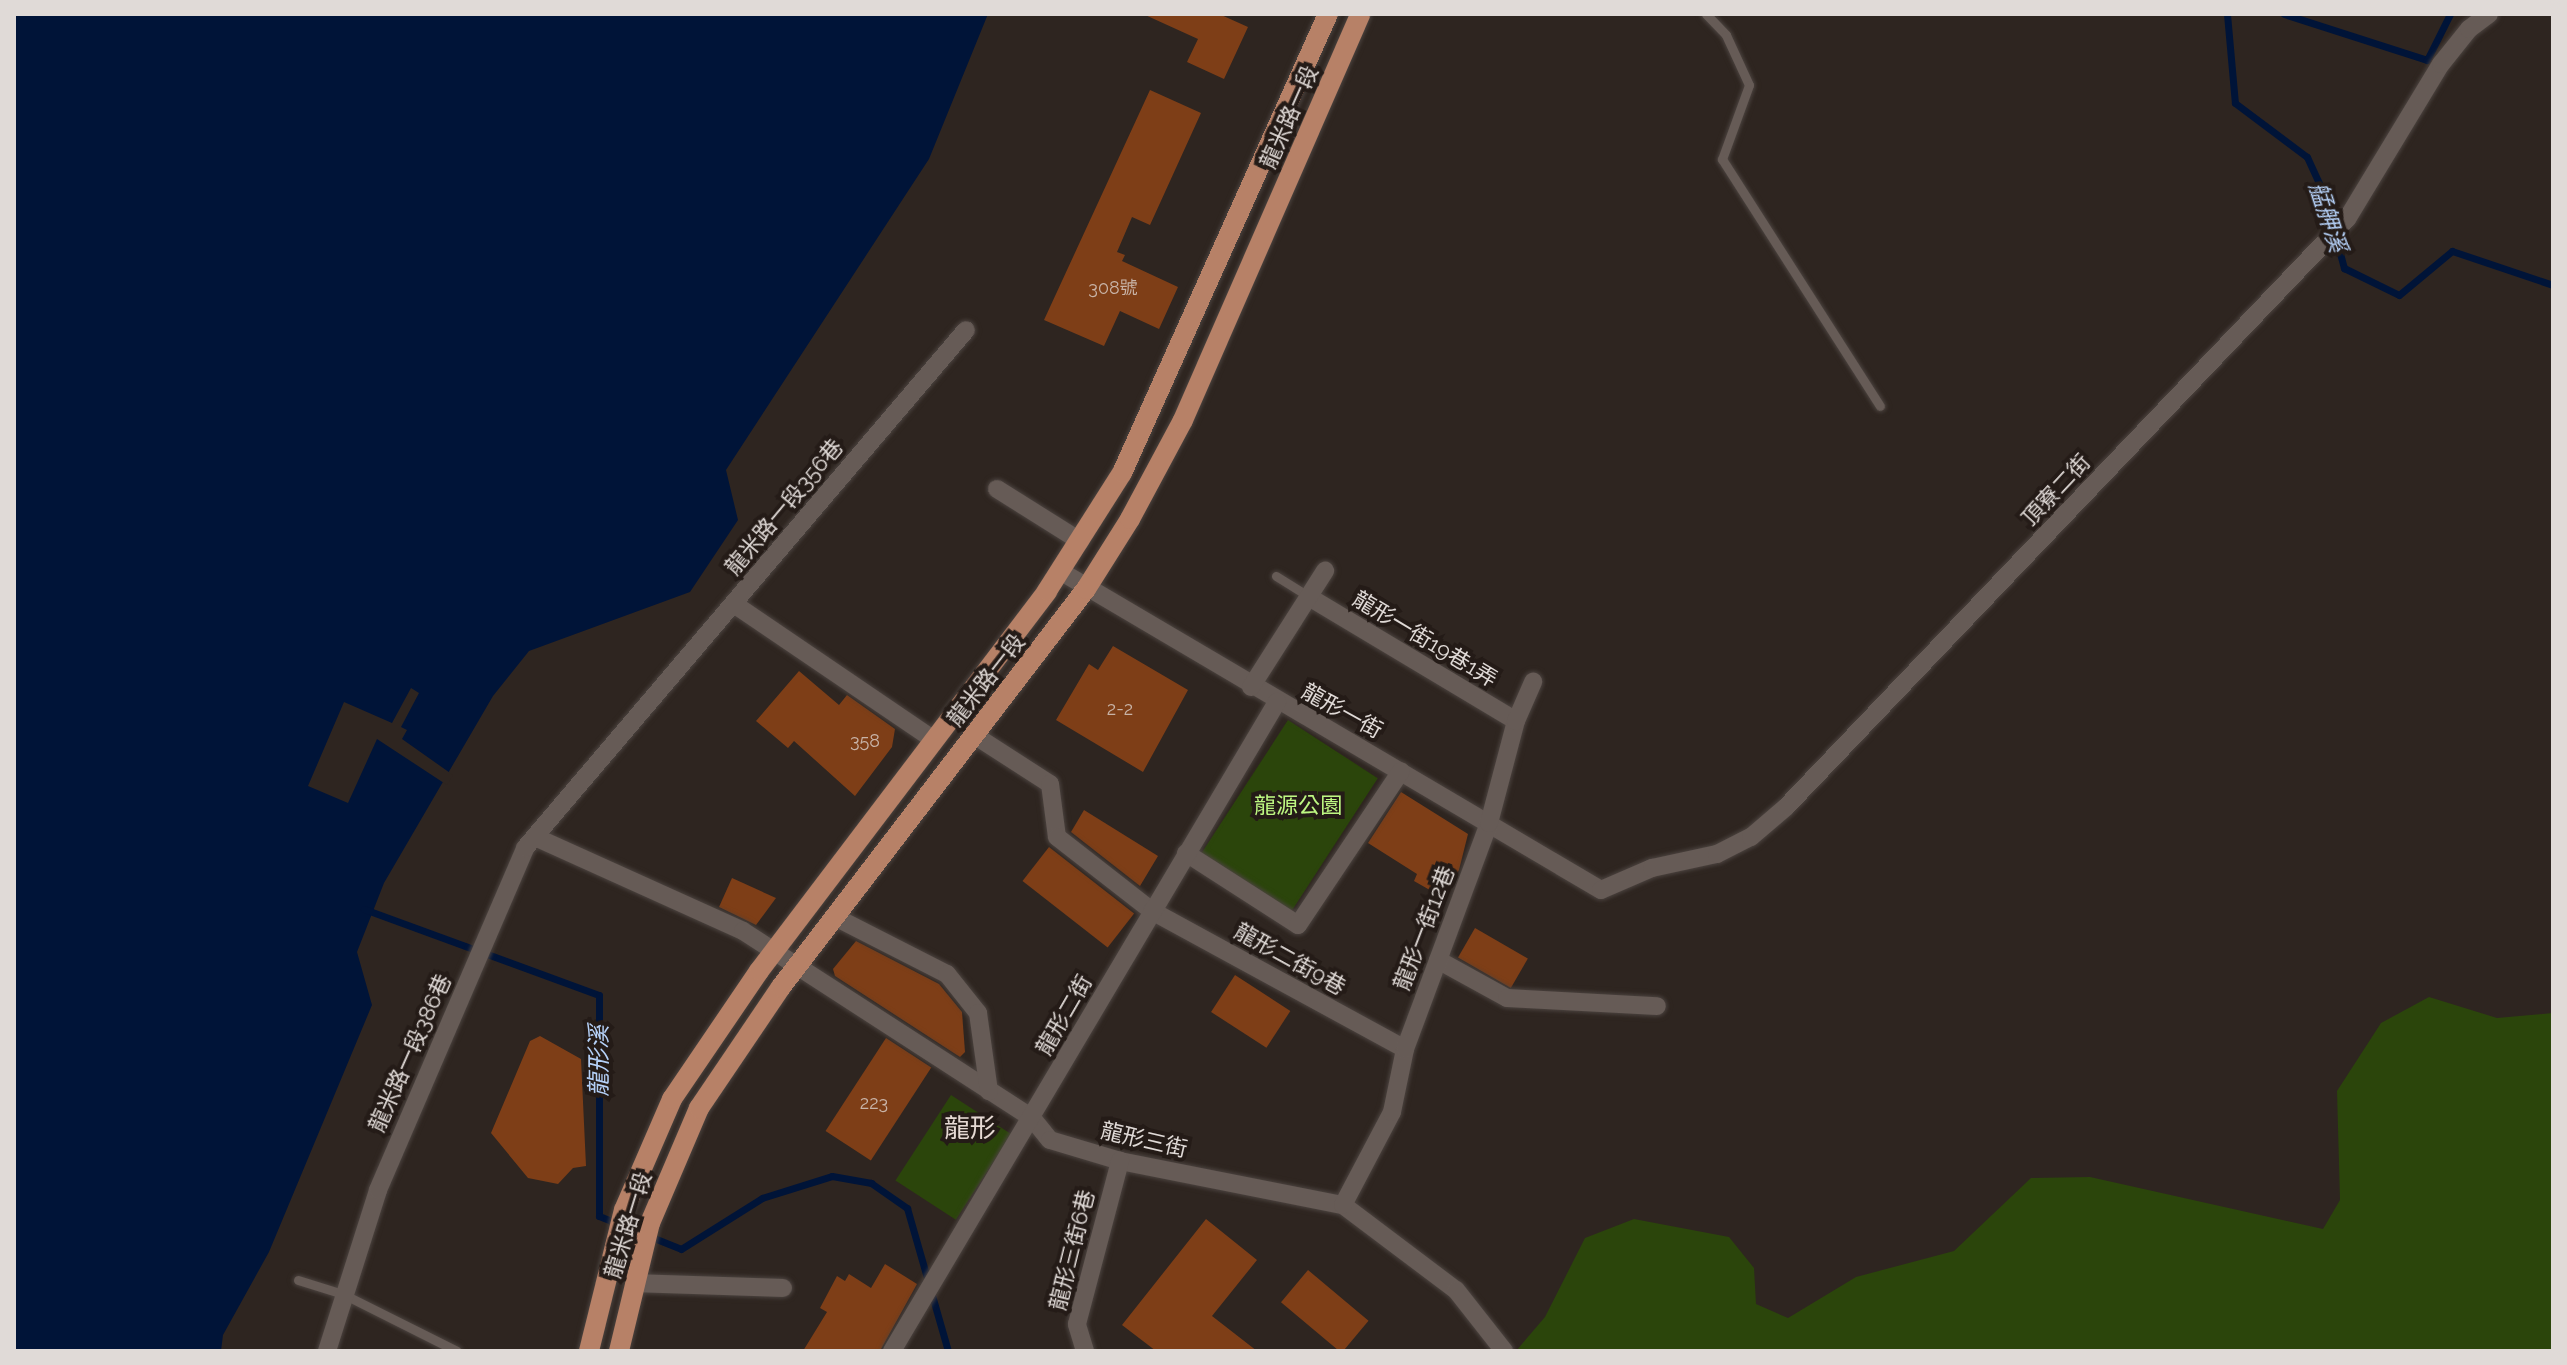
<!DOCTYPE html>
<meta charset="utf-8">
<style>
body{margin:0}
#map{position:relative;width:2567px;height:1365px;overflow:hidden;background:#2e2520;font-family:Raleway,"Noto Sans TC",sans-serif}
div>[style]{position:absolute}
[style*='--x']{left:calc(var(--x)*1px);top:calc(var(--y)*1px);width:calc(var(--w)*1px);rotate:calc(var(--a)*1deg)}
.green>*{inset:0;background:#2b450b;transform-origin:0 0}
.water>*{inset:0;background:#001438}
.pier>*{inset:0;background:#2e2520}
.stream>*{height:7px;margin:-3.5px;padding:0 3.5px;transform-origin:3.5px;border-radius:3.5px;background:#001438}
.building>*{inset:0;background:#7e3e17;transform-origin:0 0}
.roads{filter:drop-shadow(0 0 2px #4b433f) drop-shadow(0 0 2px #4b433f)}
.lane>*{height:9px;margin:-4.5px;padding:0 4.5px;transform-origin:4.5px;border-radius:4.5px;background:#665b56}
.street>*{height:18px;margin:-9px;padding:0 9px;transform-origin:9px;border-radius:9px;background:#665b56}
.primary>*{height:20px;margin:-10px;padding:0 10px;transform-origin:10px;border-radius:10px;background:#b78167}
span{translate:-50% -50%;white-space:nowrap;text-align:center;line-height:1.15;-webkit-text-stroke:8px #241b17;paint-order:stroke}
.number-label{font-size:18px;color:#c8b3a7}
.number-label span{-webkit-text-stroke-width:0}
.street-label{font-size:22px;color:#e0dad7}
.park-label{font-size:22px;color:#bdf782}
.water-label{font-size:24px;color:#b5d1f8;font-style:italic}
.quarter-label{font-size:26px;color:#e6dad4}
.frame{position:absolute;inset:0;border:16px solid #e0dad7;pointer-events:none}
</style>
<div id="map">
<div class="green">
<i style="left:1288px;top:720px;width:107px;height:162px;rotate:33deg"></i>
<i style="clip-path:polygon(2429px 997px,2497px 1018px,2553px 1013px,2553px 1351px,1516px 1351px,1545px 1317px,1585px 1238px,1634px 1219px,1729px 1237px,1754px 1268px,1756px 1304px,1788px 1318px,1856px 1277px,1954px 1251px,2031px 1178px,2090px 1177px,2323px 1229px,2340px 1200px,2337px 1091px,2381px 1023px)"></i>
<i style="left:951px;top:1095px;width:72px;height:102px;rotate:33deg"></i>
</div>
<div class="water">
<i style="clip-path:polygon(14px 14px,988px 14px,929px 159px,726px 470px,738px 520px,690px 592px,529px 651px,493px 696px,384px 883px,357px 952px,372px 1005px,269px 1252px,223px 1335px,221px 1351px,14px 1351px)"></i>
</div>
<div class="pier">
<i style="clip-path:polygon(411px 688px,419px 693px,401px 727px,407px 730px,402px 739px,453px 775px,447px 785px,377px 739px,348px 803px,308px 786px,344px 702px,392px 723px)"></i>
</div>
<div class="stream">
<i style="--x:2227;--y:14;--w:89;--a:84.9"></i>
<i style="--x:2235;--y:103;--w:90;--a:36.9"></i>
<i style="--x:2307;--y:157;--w:41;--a:65.3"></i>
<i style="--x:2324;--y:194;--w:77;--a:74.9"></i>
<i style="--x:2344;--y:268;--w:61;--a:26.1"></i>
<i style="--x:2399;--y:295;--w:69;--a:-39.7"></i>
<i style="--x:2452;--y:251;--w:107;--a:18.6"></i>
<i style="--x:2284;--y:14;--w:150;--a:17.8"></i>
<i style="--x:2427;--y:60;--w:51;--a:-63.4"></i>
<i style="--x:364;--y:909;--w:250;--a:20.1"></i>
<i style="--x:599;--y:995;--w:221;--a:90"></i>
<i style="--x:599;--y:1216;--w:88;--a:21.9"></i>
<i style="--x:681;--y:1249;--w:96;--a:-32.2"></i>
<i style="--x:762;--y:1198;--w:73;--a:-17.4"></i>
<i style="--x:832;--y:1176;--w:40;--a:10"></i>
<i style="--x:871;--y:1183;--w:44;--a:34.8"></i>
<i style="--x:907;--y:1208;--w:149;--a:74"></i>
</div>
<div class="building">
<i style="clip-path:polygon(1143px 14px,1219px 14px,1248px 27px,1224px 79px,1187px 62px,1198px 39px)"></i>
<i style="clip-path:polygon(1150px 90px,1201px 113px,1150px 225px,1132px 217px,1117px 252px,1125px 255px,1122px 261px,1178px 287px,1159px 329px,1120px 311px,1104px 346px,1044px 320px)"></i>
<i style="clip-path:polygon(1113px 646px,1188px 690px,1143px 772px,1056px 720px,1089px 664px,1098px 670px)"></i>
<i style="clip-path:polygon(799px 671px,839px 705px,847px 695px,895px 729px,892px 747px,855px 796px,794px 741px,788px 748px,756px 721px)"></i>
<i style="clip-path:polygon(1401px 792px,1468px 834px,1459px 870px,1442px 897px,1414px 881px,1417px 874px,1368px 843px)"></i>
<i style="clip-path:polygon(1084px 810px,1158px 856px,1140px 886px,1071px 832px)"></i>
<i style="left:1049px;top:847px;width:108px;height:43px;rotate:38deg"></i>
<i style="clip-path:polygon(732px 878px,776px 898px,756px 925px,719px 907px)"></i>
<i style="left:1475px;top:928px;width:61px;height:34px;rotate:30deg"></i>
<i style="clip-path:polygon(856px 941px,939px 984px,962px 1012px,965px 1052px,960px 1057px,835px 976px,833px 969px)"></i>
<i style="left:1235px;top:975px;width:66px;height:44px;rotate:33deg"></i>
<i style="clip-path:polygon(540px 1036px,581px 1059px,586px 1166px,573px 1168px,558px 1184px,528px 1178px,491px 1133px,530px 1041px)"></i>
<i style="left:886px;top:1038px;width:54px;height:111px;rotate:33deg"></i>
<i style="clip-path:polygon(1206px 1219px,1257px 1260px,1212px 1316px,1257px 1351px,1156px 1351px,1122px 1325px)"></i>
<i style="clip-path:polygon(885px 1264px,917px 1284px,880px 1351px,803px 1351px,827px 1312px,820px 1308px,837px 1276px,845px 1281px,849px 1274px,871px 1288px)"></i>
<i style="left:1308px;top:1270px;width:79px;height:42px;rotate:40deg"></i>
</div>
<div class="roads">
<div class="lane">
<i style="--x:1706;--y:14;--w:29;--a:46"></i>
<i style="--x:1726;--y:35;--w:55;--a:65.3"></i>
<i style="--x:1749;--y:85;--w:79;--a:110"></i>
<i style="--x:1722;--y:159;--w:293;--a:57.4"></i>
<i style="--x:1276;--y:576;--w:39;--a:32"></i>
<i style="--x:298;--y:1280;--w:47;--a:17.3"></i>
<i style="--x:343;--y:1294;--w:127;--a:26.6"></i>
</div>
<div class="street">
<i style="--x:997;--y:489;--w:98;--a:32.1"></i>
<i style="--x:1060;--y:571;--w:628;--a:30.53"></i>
<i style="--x:1601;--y:890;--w:56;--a:-23.3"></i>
<i style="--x:1652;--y:868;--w:66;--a:-12.2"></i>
<i style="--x:1717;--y:854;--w:38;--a:-27"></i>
<i style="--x:1751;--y:837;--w:46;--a:-40.6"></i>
<i style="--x:1786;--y:807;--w:813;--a:-46.35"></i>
<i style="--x:2347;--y:219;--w:181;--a:-58.8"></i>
<i style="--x:2441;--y:64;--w:45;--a:-51.3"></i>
<i style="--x:2469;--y:29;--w:25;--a:-37"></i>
<i style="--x:1309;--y:597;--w:241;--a:30.9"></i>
<i style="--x:734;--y:604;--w:242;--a:34.2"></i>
<i style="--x:1251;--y:687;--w:138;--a:-57.5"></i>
<i style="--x:974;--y:735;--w:90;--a:32.8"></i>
<i style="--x:1050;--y:784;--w:53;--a:82.5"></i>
<i style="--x:1057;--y:837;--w:120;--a:37.9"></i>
<i style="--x:1152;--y:911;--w:288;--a:28.6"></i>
<i style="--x:535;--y:837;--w:228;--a:24.3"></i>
<i style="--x:743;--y:931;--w:344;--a:32.9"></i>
<i style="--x:1032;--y:1118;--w:28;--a:51"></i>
<i style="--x:1050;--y:1140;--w:73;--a:16.7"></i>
<i style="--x:1120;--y:1161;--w:227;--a:11.2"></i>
<i style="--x:1343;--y:1205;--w:141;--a:37"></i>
<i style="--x:1456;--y:1290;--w:78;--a:51.8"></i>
<i style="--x:1186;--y:853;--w:133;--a:32.7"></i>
<i style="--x:1298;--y:925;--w:185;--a:-56.2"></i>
<i style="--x:835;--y:917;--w:126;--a:27"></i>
<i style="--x:947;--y:974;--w:50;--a:51.5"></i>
<i style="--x:978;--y:1013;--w:79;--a:82"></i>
<i style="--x:1438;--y:960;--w:79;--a:28.8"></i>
<i style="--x:1507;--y:998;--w:150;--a:3.1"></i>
<i style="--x:1343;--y:1205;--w:105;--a:-62.2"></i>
<i style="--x:1392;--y:1112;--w:64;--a:-78.3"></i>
<i style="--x:1405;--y:1049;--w:241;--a:-69.6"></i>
<i style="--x:1489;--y:823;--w:106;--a:-75.2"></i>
<i style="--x:1516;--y:721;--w:43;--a:-66.4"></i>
<i style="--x:634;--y:1283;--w:149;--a:1.9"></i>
<i style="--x:327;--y:1351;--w:169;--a:-72.4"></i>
<i style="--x:378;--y:1190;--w:372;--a:-66.7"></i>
<i style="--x:525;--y:848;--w:680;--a:-49.59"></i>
<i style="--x:892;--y:1351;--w:755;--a:-59.32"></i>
<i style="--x:1085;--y:1351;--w:28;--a:-107"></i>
<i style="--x:1077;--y:1324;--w:169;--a:-75.2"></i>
</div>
<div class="primary">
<i style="--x:589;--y:1351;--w:145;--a:-76.1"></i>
<i style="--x:624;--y:1210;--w:121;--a:-66.6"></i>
<i style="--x:672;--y:1099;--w:155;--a:-55.8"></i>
<i style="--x:759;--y:971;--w:477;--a:-52.8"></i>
<i style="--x:1047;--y:591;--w:140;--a:-57.6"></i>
<i style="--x:1122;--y:473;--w:503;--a:-65.83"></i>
<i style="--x:619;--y:1351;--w:132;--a:-76.4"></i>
<i style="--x:650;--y:1223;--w:125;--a:-66.9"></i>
<i style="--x:699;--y:1108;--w:146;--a:-55.9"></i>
<i style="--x:781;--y:987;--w:501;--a:-52.54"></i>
<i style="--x:1086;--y:589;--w:83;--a:-57.8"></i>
<i style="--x:1130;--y:519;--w:112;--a:-61.8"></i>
<i style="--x:1183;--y:420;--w:443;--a:-66.4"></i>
</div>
</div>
<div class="number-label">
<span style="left:1113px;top:288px">308號</span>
<span style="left:1120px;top:709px">2-2</span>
<span style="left:865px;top:741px">358</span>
<span style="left:874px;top:1103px">223</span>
</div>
<div class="street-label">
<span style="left:1289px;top:117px;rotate:-66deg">龍米路一段</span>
<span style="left:2056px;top:490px;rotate:-47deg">頂寮二街</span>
<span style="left:784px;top:507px;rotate:-50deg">龍米路一段356巷</span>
<span style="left:1425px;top:639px;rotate:31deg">龍形一街19巷1弄</span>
<span style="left:986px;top:680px;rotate:-52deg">龍米路一段</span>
<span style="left:1342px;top:711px;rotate:29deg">龍形一街</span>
<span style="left:1424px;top:928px;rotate:-69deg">龍形一街12巷</span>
<span style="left:1290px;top:959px;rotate:29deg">龍形二街9巷</span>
<span style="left:1064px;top:1015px;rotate:-60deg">龍形二街</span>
<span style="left:410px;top:1053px;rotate:-66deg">龍米路一段386巷</span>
<span style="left:1144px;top:1140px;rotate:13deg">龍形三街</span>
<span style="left:628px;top:1225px;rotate:-73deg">龍米路一段</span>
<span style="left:1072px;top:1250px;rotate:-76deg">龍形三街6巷</span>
</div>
<div class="park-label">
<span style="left:1298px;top:806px">龍源公園</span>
</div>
<div class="water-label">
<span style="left:2328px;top:217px;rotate:72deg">艋舺溪</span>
<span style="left:599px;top:1061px;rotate:-90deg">龍形溪</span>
</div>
<div class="quarter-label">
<span style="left:970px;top:1129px">龍形</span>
</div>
<div class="frame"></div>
</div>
